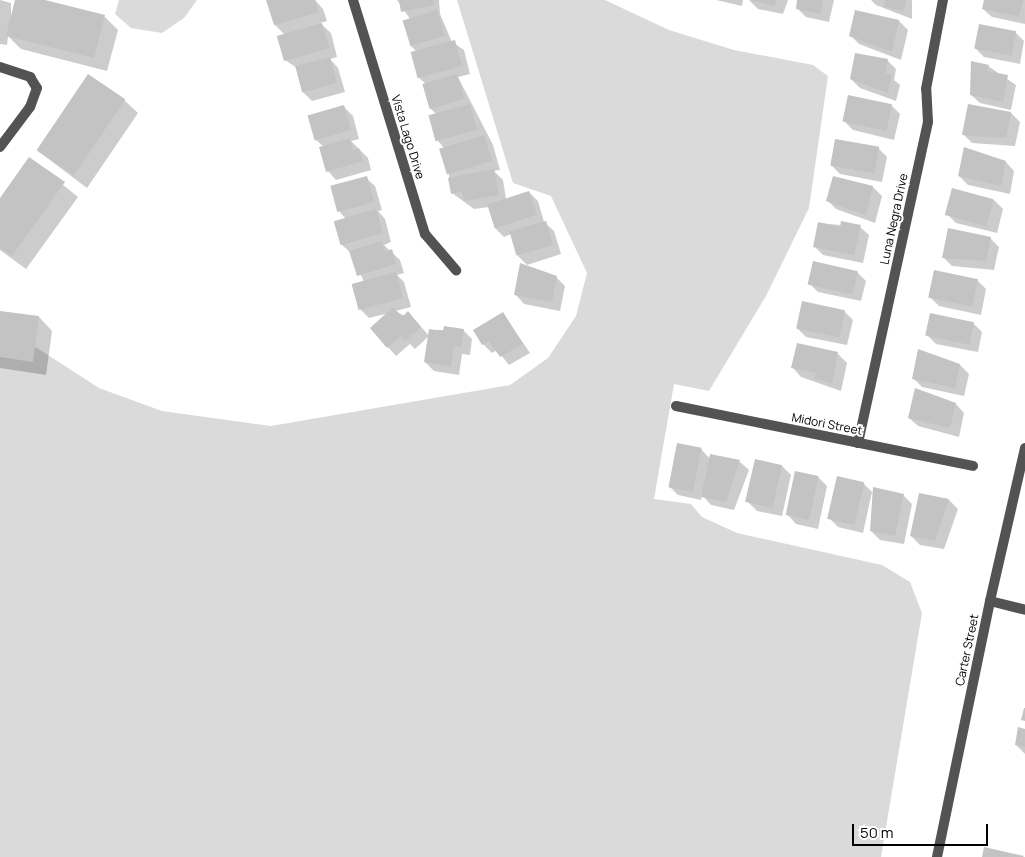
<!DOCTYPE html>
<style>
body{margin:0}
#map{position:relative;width:1025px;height:857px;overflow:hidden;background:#fff;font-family:Manrope,sans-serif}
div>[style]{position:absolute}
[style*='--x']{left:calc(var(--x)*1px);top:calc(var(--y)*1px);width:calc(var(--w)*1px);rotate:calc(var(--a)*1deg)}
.green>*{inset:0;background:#dadada}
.shadow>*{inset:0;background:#0003}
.building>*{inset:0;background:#c3c3c3;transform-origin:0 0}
.service>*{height:10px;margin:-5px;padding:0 5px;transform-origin:5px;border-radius:5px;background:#535353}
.minor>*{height:10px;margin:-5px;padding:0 5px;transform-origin:5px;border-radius:5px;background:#535353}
.tertiary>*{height:10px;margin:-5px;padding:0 5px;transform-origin:5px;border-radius:5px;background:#535353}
span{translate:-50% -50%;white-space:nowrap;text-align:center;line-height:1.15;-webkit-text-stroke:4px #fff;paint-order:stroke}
.street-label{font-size:12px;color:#000}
.scale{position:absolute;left:852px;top:824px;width:136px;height:22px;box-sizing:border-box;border:2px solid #000;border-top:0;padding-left:6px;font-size:15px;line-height:18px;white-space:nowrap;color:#000;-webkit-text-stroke:4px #fff;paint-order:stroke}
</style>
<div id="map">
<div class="green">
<i style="clip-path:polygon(119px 0,197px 0,184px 18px,162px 33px,131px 28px,115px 14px)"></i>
<i style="clip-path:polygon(457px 0,605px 0,669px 30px,734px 50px,813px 65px,828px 76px,809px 208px,766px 296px,709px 391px,674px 384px,654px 499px,691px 504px,702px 517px,737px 533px,882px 565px,910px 582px,922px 613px,881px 857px,0 857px,0 324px,99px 388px,162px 411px,271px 426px,510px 385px,548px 358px,576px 316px,587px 273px,551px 196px,513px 183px)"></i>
</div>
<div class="shadow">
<i style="clip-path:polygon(0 0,11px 3px,11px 23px,16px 0,40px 0,104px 16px,118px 30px,107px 71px,21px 49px,8px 36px,7px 45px,0 44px)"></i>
<i style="clip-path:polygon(269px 0,315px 0,323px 9px,327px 21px,320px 23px,331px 33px,337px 57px,330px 59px,338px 68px,345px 92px,312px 101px,303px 92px,297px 68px,285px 60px,284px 34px,275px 25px)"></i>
<i style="clip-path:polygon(397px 0,439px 0,440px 14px,452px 42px,464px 50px,470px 74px,458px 77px,493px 145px,500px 170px,494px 171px,503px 180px,506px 199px,529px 192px,538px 201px,544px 222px,554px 231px,561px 254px,527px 265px,518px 256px,511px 234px,504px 237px,495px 228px,489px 207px,474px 209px,452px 193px,444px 148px,438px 141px,437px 115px,430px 108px,426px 84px,418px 77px,416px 51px,410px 45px,410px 19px)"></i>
<i style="clip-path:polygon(716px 0,743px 0,742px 6px)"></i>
<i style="clip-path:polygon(749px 0,788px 0,783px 14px,758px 9px)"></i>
<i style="clip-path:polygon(799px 0,834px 0,829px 22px,806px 17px,797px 8px)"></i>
<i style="clip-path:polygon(871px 0,912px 0,912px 19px,876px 5px)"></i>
<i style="clip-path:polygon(985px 0,1025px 0,1025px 24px,992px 17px,983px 9px)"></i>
<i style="clip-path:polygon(899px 21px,908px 30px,901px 60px,859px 44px,850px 35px)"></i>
<i style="clip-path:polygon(1015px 32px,1024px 41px,1020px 64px,984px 57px,975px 48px)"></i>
<i style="clip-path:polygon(887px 60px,896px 69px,894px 80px,900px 85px,896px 101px,860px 88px,851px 79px)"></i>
<i style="clip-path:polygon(972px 62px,988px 66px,1016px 85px,1011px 110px,980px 103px,971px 95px)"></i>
<i style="clip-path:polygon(124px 100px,138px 113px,87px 188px,38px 151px)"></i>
<i style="clip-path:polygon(891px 105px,900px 114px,894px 140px,853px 130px,844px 121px)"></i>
<i style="clip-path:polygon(344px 107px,353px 116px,359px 139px,351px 141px,368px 158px,371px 170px,336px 180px,328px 171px,324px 147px,316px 140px)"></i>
<i style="clip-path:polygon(1011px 113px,1020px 122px,1015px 146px,972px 143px,963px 134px)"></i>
<i style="clip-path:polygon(878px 148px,887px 157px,882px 182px,840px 174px,831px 165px)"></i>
<i style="clip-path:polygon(30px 158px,78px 197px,26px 269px,0 250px,0 200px)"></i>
<i style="clip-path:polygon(1006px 162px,1014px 171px,1010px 194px,968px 185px,959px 176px)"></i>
<i style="clip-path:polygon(833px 177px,873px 187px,882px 196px,875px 223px,836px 209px,828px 201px)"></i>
<i style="clip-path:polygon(366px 178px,375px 186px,382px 210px,378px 211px,385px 219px,391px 242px,384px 245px,400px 260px,404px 273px,397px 275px,404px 282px,411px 307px,395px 311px,417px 322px,429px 336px,430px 330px,463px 330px,472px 339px,470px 355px,462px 354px,459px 375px,434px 371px,425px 362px,429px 336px,415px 349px,410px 344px,396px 356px,388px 347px,389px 313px,369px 318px,360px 309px,364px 282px,352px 254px,342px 245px,346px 219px,339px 211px)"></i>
<i style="clip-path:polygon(994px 200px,1003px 209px,997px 233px,956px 223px,947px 214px)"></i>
<i style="clip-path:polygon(819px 223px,860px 227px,869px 235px,863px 263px,823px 255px,814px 246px)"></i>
<i style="clip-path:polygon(990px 238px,999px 247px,994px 270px,952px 266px,943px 257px)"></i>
<i style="clip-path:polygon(857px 272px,866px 281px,861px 301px,818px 292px,809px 283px)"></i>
<i style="clip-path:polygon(556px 277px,565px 286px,560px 311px,524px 304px,516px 295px)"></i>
<i style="clip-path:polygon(977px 280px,986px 289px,981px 315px,939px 306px,930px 297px)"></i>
<i style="clip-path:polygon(844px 311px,853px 320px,847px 345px,806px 337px,797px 328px)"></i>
<i style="clip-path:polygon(0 312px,39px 317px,52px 331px,46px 375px,0 368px)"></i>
<i style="clip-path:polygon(503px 313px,530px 353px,509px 365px,497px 350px,492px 353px,483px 344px,475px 330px)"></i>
<i style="clip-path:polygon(973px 323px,982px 332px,978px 352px,936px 344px,927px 335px)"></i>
<i style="clip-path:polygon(798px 345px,838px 354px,847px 363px,841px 391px,801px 377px,793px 368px)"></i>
<i style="clip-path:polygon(919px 351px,960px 365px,969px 374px,964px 396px,922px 387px,913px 378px)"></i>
<i style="clip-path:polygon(956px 404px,964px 413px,959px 437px,918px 426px,909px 418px)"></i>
<i style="clip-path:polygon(701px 449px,710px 459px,740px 462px,749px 470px,734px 510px,711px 505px,702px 495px,701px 500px,678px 495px,669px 486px)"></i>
<i style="clip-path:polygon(782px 466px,791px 475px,782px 516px,757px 511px,748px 502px)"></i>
<i style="clip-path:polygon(796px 473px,818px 477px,827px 486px,818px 529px,796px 524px,788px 515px)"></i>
<i style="clip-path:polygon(863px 483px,872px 492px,863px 533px,838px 527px,829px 518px)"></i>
<i style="clip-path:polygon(920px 494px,949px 500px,958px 509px,944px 549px,920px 545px,911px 536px)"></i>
<i style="clip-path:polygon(903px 495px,912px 504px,904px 544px,880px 540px,871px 531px)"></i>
<i style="clip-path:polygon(1025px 730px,1025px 754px,1016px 745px)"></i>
</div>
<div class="building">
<i style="clip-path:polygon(15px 0,45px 0,105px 15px,94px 58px,6px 36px)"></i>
<i style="clip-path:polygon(266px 0,315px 0,319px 12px,274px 25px)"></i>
<i style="clip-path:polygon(399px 0,433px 0,434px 5px,401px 12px)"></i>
<i style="clip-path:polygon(750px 0,776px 0,775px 6px)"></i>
<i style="clip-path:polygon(797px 0,823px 0,821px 14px,796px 9px)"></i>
<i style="clip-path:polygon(885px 0,906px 0,904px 11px,884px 7px)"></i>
<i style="clip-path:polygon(984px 0,1023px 0,1019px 17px,982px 9px)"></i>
<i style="left:437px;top:10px;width:27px;height:36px;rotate:73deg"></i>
<i style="clip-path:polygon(855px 10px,899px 20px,892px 52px,849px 36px)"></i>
<i style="left:322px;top:23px;width:26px;height:47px;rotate:74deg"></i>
<i style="left:979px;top:24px;width:38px;height:25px;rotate:11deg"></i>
<i style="left:455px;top:40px;width:27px;height:46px;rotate:75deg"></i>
<i style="clip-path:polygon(855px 53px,888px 59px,885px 74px,892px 75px,888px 93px,850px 79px)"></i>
<i style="left:330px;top:57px;width:27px;height:36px;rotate:75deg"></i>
<i style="clip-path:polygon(971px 61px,989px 65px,987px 71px,1008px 75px,1003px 102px,970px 95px)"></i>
<i style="left:88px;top:74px;width:45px;height:92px;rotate:34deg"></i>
<i style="left:457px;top:74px;width:26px;height:36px;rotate:74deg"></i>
<i style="left:848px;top:95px;width:45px;height:27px;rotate:12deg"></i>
<i style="left:470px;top:104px;width:27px;height:43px;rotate:75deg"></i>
<i style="clip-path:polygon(968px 104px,1011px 112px,1006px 138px,962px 135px)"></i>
<i style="left:344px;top:105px;width:26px;height:38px;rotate:74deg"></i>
<i style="left:484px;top:135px;width:27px;height:47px;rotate:73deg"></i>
<i style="clip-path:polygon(350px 138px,353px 150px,359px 148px,363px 161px,326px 172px,319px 147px)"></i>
<i style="left:835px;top:139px;width:45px;height:27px;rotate:10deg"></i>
<i style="clip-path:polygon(964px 147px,1006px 161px,1001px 186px,958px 176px)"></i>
<i style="clip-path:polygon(29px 157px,65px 182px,12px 256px,0 248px,0 198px)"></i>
<i style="clip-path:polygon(494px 169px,499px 195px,464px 201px,462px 191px,451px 194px,448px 178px)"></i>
<i style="left:367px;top:176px;width:27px;height:38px;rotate:75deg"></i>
<i style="clip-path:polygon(833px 176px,873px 186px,866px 215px,826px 201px)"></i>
<i style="left:952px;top:188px;width:43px;height:28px;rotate:15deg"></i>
<i style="left:529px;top:191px;width:25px;height:44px;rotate:72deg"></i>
<i style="left:376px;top:209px;width:25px;height:44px;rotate:74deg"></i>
<i style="left:546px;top:221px;width:25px;height:38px;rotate:74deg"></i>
<i style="clip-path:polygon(841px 221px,861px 225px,854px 255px,813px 247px,818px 222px,840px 227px)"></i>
<i style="clip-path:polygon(948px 228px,991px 237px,986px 261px,942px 258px)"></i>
<i style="clip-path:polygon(382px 241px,385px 252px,392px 249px,396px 264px,357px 276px,349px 251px)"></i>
<i style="left:813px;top:261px;width:46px;height:24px;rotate:13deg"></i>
<i style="clip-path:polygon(520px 263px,557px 276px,552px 302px,514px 295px)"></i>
<i style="left:934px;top:270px;width:45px;height:28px;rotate:12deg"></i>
<i style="left:396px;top:272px;width:27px;height:46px;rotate:75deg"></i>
<i style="left:802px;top:301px;width:44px;height:28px;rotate:12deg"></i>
<i style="clip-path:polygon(393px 307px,402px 317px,408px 311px,421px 327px,405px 341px,401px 336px,387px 348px,370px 328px)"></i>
<i style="clip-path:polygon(0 311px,39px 316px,33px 362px,0 357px)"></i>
<i style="clip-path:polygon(503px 312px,523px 344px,500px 357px,489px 341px,482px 345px,473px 330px)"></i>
<i style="left:930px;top:313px;width:45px;height:23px;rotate:12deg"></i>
<i style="clip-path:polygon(444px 326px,464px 329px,461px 347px,454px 346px,451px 367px,424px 362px,429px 329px,443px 331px)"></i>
<i style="clip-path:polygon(797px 343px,838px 352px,832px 383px,814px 379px,816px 373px,791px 368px)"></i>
<i style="clip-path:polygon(918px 349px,960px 364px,955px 388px,912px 379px)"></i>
<i style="clip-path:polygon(915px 388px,956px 403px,950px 428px,908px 418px)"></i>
<i style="left:677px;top:443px;width:25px;height:45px;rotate:11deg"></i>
<i style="clip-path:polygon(710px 454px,740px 460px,726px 502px,701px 497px)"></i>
<i style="left:755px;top:459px;width:28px;height:44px;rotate:13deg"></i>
<i style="left:795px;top:471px;width:24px;height:45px;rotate:12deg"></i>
<i style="left:837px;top:476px;width:28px;height:44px;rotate:13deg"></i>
<i style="clip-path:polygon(873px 487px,904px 494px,895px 536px,870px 531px)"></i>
<i style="clip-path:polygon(919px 493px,949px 499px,935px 541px,910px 536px)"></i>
<i style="clip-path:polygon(1024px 708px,1025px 708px,1025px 721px,1021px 720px)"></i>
<i style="clip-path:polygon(1018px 727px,1025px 729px,1025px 747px,1015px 745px)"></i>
<i style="clip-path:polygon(984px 847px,1024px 856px,1023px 857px,982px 857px)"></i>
</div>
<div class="service">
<i style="--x:0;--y:67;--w:32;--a:18"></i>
<i style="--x:30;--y:77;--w:13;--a:58"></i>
<i style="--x:37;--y:88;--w:20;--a:110"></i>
<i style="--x:30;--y:107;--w:50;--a:126.9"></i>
</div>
<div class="minor">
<i style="--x:353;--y:0;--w:245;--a:72.9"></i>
<i style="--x:425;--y:234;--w:48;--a:49.3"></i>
<i style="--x:676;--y:406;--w:303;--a:11.4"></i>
<i style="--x:858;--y:443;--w:329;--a:-77.7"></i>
<i style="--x:928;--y:122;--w:33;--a:-93"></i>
<i style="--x:926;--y:89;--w:91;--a:-79.2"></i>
<i style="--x:990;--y:601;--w:157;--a:-77.1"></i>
</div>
<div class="tertiary">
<i style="--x:937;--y:857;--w:261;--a:-78.3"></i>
<i style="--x:990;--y:601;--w:36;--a:14"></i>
</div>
<div class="street-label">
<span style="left:408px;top:137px;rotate:73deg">Vista Lago Drive</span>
<span style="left:894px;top:219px;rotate:-78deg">Luna Negra Drive</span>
<span style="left:827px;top:424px;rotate:11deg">Midori Street</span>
<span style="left:967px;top:650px;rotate:-78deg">Carter Street</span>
</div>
<div class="scale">50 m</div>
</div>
